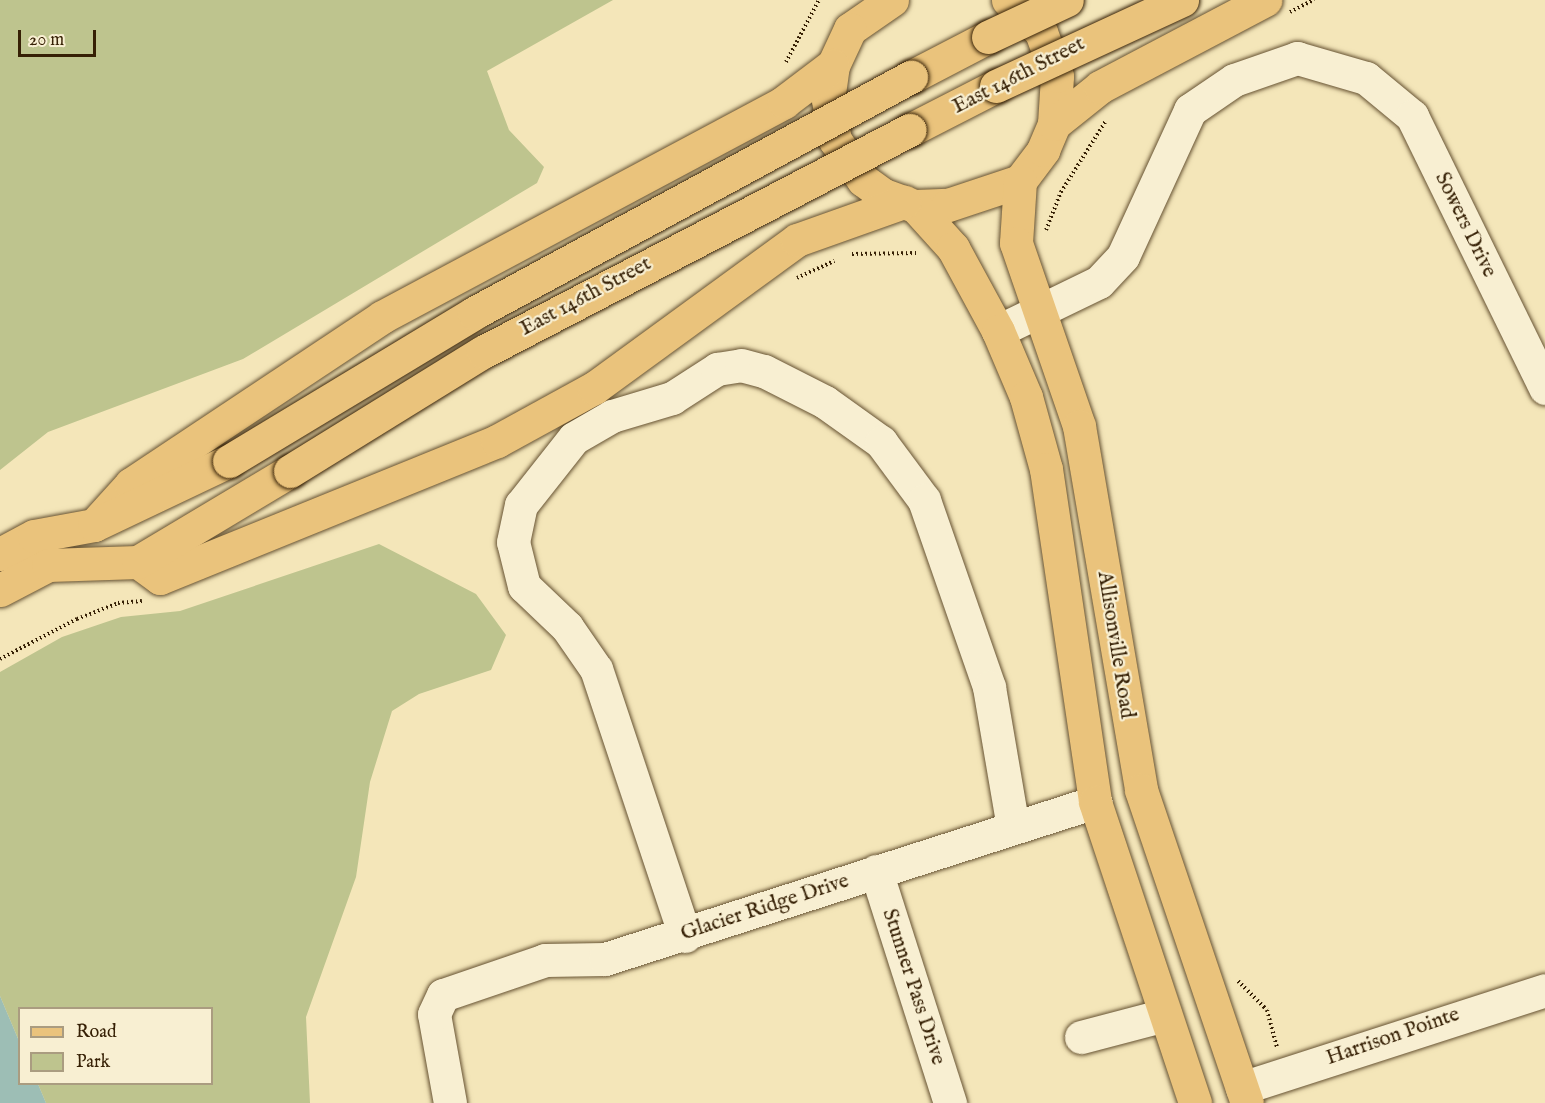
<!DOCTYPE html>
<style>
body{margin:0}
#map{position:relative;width:1545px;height:1103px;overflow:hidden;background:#f4e6b9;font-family:"IM FELL English",serif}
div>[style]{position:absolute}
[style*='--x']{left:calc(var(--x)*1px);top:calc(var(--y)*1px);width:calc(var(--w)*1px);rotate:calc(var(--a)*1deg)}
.green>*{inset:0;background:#bec48e}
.water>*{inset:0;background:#9dbeb5}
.path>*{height:4px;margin-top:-2px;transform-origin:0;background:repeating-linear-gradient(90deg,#362005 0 1.5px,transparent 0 4.5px)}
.roads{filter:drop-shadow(0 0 2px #665232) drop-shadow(0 0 2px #665232)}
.minor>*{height:33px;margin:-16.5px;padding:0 16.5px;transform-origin:16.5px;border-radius:16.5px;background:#f8efd2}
.major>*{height:33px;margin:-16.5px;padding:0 16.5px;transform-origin:16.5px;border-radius:16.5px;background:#eac37c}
.bridges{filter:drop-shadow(0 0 2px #362005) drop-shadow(0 0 2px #362005)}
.major-bridge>*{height:33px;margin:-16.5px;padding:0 16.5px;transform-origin:16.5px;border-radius:16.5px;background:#eac37c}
span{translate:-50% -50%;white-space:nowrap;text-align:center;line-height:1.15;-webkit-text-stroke:4.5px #f8efd2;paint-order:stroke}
.street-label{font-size:21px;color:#362005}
.legend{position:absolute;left:18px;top:1007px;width:195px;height:78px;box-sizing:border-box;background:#f8efd2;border:2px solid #aa9c80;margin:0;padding:8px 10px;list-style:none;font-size:18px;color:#362005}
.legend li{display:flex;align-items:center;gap:12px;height:30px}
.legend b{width:30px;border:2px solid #aa9c80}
.scale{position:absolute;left:18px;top:30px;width:78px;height:27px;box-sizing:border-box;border:3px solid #362005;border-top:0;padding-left:8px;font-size:18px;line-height:21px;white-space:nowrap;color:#362005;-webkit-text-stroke:4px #f8efd2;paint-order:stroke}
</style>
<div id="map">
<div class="green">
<i style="clip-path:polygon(0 0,613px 0,487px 71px,509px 130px,544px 167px,537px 183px,243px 359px,48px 432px,0 470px)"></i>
<i style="clip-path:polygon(379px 544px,476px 594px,506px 635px,491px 670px,419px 694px,392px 711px,370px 782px,356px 877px,306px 1017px,310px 1103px,46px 1103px,38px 1084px,212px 1084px,212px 1008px,20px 1008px,19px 1041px,0 996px,0 672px,62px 637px,121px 617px,180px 611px)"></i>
</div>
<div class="water">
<i style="clip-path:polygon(0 996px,19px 1041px,20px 1084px,38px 1084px,46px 1103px,0 1103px)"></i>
</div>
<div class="path">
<i style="--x:1290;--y:12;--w:27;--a:-27"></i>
<i style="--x:786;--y:62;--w:70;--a:-62"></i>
<i style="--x:1046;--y:230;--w:41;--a:-68.5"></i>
<i style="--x:1061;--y:192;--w:83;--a:-57.8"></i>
<i style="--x:852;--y:254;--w:64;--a:-0.9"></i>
<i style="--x:797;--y:278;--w:41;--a:-24.7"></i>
<i style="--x:0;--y:659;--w:87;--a:-27.5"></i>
<i style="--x:77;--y:619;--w:44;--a:-21.3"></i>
<i style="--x:118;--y:603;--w:24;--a:-5"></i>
<i style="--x:1238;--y:981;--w:41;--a:45"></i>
<i style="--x:1267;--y:1010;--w:38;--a:75"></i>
</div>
<div class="roads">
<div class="minor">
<i style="--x:998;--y:331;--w:112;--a:-25.9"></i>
<i style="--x:1099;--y:282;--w:35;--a:-47"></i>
<i style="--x:1123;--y:256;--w:161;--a:-65.3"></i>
<i style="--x:1190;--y:110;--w:53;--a:-34.3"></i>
<i style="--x:1234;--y:80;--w:67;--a:-19.2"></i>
<i style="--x:1297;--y:58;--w:72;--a:16.2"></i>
<i style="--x:1366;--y:78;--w:60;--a:39.6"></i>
<i style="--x:1412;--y:116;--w:303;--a:63.9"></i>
<i style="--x:876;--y:871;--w:244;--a:72.3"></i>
<i style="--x:685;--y:936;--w:281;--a:-108.4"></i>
<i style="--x:596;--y:669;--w:51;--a:-124.6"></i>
<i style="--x:567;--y:627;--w:59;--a:-136.4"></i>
<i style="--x:524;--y:586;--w:45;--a:-104"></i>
<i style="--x:513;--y:542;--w:38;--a:-78"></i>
<i style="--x:521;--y:505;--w:85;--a:-51.7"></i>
<i style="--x:574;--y:438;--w:44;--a:-30.1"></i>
<i style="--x:612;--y:416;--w:63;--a:-16.7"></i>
<i style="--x:672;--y:398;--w:54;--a:-32.8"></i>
<i style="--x:717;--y:369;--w:24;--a:-9"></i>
<i style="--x:741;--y:365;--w:24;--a:15"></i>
<i style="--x:764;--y:371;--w:68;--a:26.9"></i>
<i style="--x:825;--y:402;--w:69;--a:35.5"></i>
<i style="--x:881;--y:442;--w:72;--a:53.4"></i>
<i style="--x:924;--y:500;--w:198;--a:70.8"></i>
<i style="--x:989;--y:687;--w:142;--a:80.3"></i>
<i style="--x:1081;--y:1037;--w:87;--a:-14.7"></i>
<i style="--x:1242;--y:1088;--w:318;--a:-17.9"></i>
<i style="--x:450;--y:1103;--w:90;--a:-100.2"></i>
<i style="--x:434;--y:1014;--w:21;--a:-65"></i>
<i style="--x:443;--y:995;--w:108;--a:-18.9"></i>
<i style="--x:545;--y:960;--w:60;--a:-1"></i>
<i style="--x:605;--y:959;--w:515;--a:-17.77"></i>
</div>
<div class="major">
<i style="--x:892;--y:0;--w:51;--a:145.4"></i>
<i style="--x:850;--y:29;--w:40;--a:115"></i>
<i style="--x:833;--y:65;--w:35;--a:98"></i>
<i style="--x:828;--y:100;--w:41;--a:80.1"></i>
<i style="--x:835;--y:140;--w:49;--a:55"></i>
<i style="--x:863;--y:180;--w:26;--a:36"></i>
<i style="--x:884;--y:195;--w:33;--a:20"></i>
<i style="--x:915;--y:206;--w:33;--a:-2"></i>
<i style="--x:948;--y:205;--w:76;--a:-18.4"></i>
<i style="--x:1020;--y:181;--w:39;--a:-53"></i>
<i style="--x:1043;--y:150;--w:28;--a:-67"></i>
<i style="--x:1054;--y:124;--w:48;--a:-86.4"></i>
<i style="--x:1057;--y:76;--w:47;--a:-110"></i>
<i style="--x:1041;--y:32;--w:46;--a:-135.9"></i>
<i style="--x:911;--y:77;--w:87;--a:-27.5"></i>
<i style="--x:1054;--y:124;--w:59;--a:-38.8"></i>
<i style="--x:1100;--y:87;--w:187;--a:-27.8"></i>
<i style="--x:910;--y:130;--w:97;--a:-27.1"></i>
<i style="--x:1020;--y:181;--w:62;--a:93.7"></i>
<i style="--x:1016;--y:243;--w:194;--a:71"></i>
<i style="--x:1079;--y:426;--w:369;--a:80.3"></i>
<i style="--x:1141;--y:790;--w:330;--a:71.3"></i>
<i style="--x:915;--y:206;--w:57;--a:47.9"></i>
<i style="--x:953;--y:248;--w:94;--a:61.5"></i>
<i style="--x:998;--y:331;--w:72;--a:67"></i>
<i style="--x:1026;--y:397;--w:75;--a:74.5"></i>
<i style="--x:1046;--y:469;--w:337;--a:81.6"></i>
<i style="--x:1095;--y:802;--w:317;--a:71.6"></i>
<i style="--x:94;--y:525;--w:55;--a:-47.9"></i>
<i style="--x:131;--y:484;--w:301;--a:-33.6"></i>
<i style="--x:382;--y:317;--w:456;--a:-28.1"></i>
<i style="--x:784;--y:102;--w:61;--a:-37.1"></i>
<i style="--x:0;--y:554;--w:38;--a:-28"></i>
<i style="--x:34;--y:536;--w:61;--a:-10.4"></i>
<i style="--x:94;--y:525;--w:149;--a:-25.4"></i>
<i style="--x:138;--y:562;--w:27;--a:36"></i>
<i style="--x:160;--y:578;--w:364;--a:-22.1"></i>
<i style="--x:497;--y:441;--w:111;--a:-28.7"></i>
<i style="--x:594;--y:388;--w:251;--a:-36.1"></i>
<i style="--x:797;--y:240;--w:114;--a:-19.6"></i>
<i style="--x:0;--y:590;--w:54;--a:-27.5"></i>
<i style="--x:48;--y:565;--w:90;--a:-1.9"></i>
<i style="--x:138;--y:562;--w:177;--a:-30.9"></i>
</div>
</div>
<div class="bridges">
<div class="major-bridge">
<i style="--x:988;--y:37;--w:87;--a:-25.1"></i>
<i style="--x:996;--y:86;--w:205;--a:-24.8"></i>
<i style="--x:229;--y:461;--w:286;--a:-31.1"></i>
<i style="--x:474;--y:313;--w:497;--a:-28.4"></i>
<i style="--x:290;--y:471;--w:227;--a:-31.7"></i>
<i style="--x:483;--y:352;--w:481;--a:-27.5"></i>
</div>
</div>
<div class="street-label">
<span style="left:1019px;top:76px;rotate:-27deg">East 146th Street</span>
<span style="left:1465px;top:225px;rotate:64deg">Sowers Drive</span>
<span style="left:586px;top:297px;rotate:-28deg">East 146th Street</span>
<span style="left:1115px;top:645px;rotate:81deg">Allisonville Road</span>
<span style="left:765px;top:908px;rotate:-18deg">Glacier Ridge Drive</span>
<span style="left:913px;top:987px;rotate:72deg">Stunner Pass Drive</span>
<span style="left:1393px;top:1037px;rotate:-19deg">Harrison Pointe</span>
</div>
<ul class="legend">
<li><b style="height:8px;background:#eac37c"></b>Road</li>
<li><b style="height:16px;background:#bec48e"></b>Park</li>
</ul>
<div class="scale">20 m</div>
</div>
